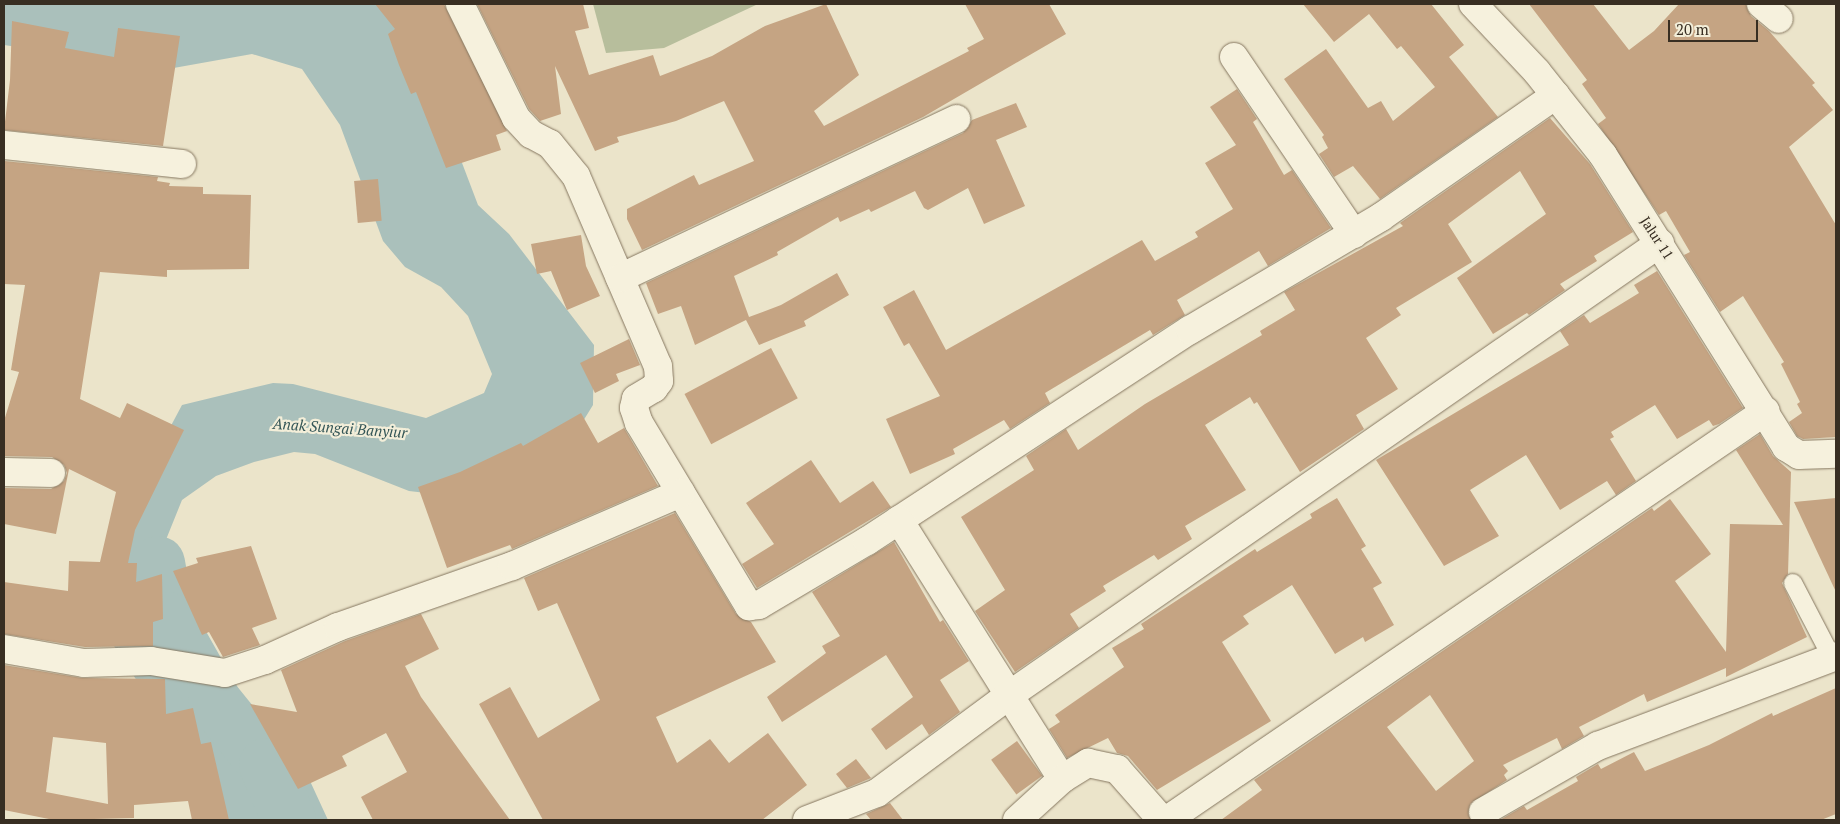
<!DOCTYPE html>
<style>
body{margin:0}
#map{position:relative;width:1840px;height:824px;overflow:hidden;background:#ebe4ca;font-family:"PT Serif",serif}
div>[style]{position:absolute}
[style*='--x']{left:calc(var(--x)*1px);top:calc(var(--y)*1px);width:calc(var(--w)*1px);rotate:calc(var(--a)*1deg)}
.cemetery>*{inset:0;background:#b7be9c}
.water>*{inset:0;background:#aac0bb}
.river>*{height:54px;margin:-27px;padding:0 27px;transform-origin:27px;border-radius:27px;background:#aac0bb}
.building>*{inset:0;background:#c5a483;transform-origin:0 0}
.roads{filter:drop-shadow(0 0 1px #867760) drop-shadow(0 0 1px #867760)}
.service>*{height:18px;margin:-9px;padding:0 9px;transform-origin:9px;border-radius:9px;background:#f6f1dd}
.minor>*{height:28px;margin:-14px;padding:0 14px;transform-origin:14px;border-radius:14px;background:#f6f1dd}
span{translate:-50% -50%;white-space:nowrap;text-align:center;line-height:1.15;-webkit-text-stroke:4.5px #f3eed9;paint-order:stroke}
.street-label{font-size:14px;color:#382e22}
.water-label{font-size:15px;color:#335556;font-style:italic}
.frame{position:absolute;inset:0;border:5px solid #382e22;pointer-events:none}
.scale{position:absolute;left:1668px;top:20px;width:90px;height:22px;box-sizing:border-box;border:2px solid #382e22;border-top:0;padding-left:6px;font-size:15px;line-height:18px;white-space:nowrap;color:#382e22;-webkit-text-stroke:4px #f3eed9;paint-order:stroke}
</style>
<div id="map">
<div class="cemetery">
<i style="clip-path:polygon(593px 4px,758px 4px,664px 48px,606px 53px)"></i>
</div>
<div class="water">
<i style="clip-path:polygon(4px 4px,387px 4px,418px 47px,478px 205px,509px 234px,594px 345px,593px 405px,572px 439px,452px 496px,409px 491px,315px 454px,294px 452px,254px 462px,216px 476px,182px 500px,159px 557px,164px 598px,184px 656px,237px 727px,273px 743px,304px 768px,328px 820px,229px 820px,114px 646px,125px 512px,182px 405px,273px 383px,293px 384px,426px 418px,484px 393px,492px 374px,468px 316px,441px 287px,405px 267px,383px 241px,340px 125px,302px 69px,252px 54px,168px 69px,4px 45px)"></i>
</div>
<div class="river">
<i style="--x:158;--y:563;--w:57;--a:79.9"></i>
<i style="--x:168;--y:619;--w:95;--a:60.5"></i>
<i style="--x:215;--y:702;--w:81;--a:51"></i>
<i style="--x:266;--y:765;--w:60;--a:67.3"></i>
</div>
<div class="building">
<i style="clip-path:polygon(375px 4px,444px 4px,507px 131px,496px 135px,501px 150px,446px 168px,416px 92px,411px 94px,399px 65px,388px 34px,395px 29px)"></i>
<i style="clip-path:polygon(477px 4px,583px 4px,589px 28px,575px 31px,589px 75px,653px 55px,660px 76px,712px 56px,765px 26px,826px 4px,859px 75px,814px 111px,824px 126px,969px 51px,967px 48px,984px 39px,965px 4px,1049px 4px,1066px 34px,923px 117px,642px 250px,627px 219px,627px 209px,694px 175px,699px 185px,754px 161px,724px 101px,676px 121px,617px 137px,619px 142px,595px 151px,555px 66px,561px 114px,540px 121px,529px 109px)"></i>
<i style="clip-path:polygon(1303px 4px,1431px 4px,1464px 45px,1449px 57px,1498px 117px,1380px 199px,1353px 166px,1334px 177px,1319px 154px,1328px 148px,1322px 137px,1324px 135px,1284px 79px,1326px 49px,1368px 108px,1381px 101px,1393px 121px,1435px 87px,1401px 46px,1397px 49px,1369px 14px,1334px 42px)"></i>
<i style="clip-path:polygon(1529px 4px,1593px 4px,1629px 50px,1654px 31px,1679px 4px,1746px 4px,1751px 16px,1769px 31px,1815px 83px,1812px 85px,1833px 110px,1789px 147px,1836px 225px,1836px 437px,1803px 439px,1797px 436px,1789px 422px,1802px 413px,1797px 404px,1800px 402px,1781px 364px,1784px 362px,1743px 296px,1720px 312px,1684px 255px,1690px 252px,1666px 211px,1659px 215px,1598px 124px,1606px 118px,1582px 84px,1587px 80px)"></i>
<i style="clip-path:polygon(12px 21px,69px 32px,65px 48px,114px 57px,118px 28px,180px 36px,163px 146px,4px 130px,10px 80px)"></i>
<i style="clip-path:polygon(1237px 89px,1257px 119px,1253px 122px,1284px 175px,1292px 170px,1331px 228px,1268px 266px,1259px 251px,1177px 300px,1185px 315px,1153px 335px,1150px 330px,1045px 393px,1050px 403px,1010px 429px,1004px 420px,953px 449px,955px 454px,910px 474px,886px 419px,940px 396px,909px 343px,904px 346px,883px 307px,914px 290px,946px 350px,1142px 240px,1155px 261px,1198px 237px,1195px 232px,1233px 209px,1205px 163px,1236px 145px,1210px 107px)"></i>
<i style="clip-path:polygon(1016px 103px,1027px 127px,996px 140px,1025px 206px,984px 224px,968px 188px,928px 210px,924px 208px,915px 191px,871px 212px,869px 209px,840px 222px,838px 217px,777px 252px,778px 255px,734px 276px,749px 317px,781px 305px,837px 273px,849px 295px,804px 321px,806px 326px,759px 345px,746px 320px,695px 345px,681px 306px,658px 314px,646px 283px,963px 133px,972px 120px)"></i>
<i style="clip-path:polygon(1550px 118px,1590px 164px,1633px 232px,1594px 256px,1597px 261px,1560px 284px,1565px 290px,1529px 315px,1527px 313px,1493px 334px,1457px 278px,1546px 214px,1520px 171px,1448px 224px,1472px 262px,1396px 308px,1401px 315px,1366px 338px,1398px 389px,1356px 415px,1364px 429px,1300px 472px,1257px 402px,1254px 404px,1250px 397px,1205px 425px,1246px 490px,1185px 526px,1192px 539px,1158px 560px,1154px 555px,1103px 586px,1106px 591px,1070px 614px,1079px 628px,1015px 672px,975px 611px,1005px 590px,961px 517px,1034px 470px,1026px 456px,1066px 429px,1078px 450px,1145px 404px,1262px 335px,1260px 331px,1295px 310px,1284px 292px,1403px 226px,1400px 223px)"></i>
<i style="clip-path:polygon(4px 161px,158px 177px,157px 181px,170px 183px,169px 186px,203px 187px,203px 194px,251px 195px,249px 269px,167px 270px,167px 277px,100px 272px,80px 399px,120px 418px,127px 403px,184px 430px,135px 530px,128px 563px,137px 563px,136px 582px,162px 574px,163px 619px,153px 622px,153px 646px,85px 647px,4px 634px,4px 582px,68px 591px,69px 561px,100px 562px,116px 492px,69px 469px,56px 534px,4px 524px,4px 488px,51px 489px,64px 481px,67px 473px,64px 465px,52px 457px,4px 456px,4px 421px,19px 372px,11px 370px,25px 285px,4px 284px)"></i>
<i style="left:378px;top:179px;width:42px;height:24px;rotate:85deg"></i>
<i style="clip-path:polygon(581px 235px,586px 266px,600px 296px,567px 310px,551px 271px,537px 274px,531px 244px)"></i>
<i style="clip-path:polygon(1657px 271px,1743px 408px,1719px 424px,1713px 426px,1709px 420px,1677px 439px,1655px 405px,1611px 432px,1614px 437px,1610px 439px,1636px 481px,1616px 495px,1607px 481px,1560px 510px,1526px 455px,1470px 490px,1499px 536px,1444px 566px,1376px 460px,1569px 345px,1560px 331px,1584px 315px,1590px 323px,1639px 293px,1634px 285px)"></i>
<i style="clip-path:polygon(629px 339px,640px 365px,616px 374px,619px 381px,595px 393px,580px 363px)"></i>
<i style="left:771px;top:348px;width:57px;height:98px;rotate:62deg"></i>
<i style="clip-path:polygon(581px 413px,598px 443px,624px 428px,658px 486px,512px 549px,510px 545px,447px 568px,418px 487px,460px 472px,521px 443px,523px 446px)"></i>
<i style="clip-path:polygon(evenodd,1760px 434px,1773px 456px,1791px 472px,1788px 574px,1782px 583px,1807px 637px,1726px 677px,1726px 668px,1647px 702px,1644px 694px,1579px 727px,1584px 736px,1562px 749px,1557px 738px,1503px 765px,1508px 771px,1504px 775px,1507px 780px,1470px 804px,1470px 820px,1221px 820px,1262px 790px,1254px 780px,1652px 508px,1654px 511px,1670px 499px,1711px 554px,1675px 581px,1726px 652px,1730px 524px,1783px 525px,1736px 450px,1760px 434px,1430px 695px,1474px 761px,1436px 791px,1387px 727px,1430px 695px)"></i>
<i style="clip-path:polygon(811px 460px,840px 503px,873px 481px,891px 507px,757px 588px,742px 564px,774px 544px,746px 503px)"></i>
<i style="clip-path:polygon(1337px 498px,1366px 546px,1361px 549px,1382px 583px,1373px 588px,1394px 625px,1365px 642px,1363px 637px,1335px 654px,1292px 585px,1243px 616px,1249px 624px,1222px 642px,1271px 721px,1157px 790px,1128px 756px,1117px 753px,1108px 738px,1067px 758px,1049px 729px,1060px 722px,1055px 715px,1124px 667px,1112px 648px,1144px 629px,1141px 624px,1255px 549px,1257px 552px,1312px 518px,1310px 514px)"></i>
<i style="clip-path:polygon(1836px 498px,1836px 592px,1794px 502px)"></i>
<i style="clip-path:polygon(675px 513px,736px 614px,751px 622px,776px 662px,656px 717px,677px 763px,710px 739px,729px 763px,768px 733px,807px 785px,762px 820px,543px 820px,479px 704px,510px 687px,538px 738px,600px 700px,557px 603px,538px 611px,524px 578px)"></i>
<i style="clip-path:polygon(894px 542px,940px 622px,943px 620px,969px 661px,940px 680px,960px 712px,929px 735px,922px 724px,886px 750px,871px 729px,913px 697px,886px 655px,782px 722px,767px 697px,826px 653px,822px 646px,840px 636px,812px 592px)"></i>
<i style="clip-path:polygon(251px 546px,277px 619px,252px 628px,260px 645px,223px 657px,209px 632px,202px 635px,173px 571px,198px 563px,196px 558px)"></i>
<i style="clip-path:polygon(421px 614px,439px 649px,405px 666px,421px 697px,510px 820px,373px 820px,361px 797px,407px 772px,386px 733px,342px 756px,347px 766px,298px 789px,250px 704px,297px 712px,281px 670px,345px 641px)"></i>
<i style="clip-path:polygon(evenodd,4px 665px,82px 678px,165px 679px,166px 714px,193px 708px,201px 744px,211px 742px,229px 820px,192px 820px,188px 801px,134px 805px,134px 818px,54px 820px,4px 810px,4px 665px,53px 737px,106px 743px,108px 804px,46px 792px,53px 737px)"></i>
<i style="clip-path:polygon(1836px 688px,1836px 814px,1821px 820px,1500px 820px,1524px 806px,1527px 810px,1578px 781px,1576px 777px,1598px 764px,1601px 769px,1634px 752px,1645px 771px,1709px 745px,1772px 713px,1773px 716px)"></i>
<i style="left:1017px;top:741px;width:43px;height:32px;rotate:54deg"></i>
<i style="clip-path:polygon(856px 759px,871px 778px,847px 788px,836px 774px)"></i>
<i style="clip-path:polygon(890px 803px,903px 820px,871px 820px,866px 814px)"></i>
</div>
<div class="roads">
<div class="service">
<i style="--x:1793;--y:583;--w:85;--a:62.5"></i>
</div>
<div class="minor">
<i style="--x:460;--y:4;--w:127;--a:63.8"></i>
<i style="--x:516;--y:118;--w:22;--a:47"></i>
<i style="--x:531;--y:134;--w:21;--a:28"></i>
<i style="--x:550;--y:144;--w:41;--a:50.9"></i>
<i style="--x:576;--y:176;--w:207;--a:66.7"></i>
<i style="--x:658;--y:366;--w:15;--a:86"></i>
<i style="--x:659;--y:381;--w:9;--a:126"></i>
<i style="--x:654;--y:388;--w:21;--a:149"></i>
<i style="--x:636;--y:399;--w:9;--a:103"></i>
<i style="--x:634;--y:408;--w:16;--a:72"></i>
<i style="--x:639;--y:423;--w:214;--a:59"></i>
<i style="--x:749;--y:606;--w:10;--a:-6"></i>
<i style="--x:759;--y:605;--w:126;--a:-30.7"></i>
<i style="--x:867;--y:541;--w:386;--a:-33.2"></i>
<i style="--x:1190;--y:330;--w:222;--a:-30.6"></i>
<i style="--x:1381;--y:217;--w:213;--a:-34.9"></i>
<i style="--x:1473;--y:4;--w:93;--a:46.7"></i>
<i style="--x:1537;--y:72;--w:106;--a:51.5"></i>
<i style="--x:1603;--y:155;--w:345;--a:57.9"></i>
<i style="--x:1786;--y:447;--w:15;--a:32"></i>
<i style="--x:1799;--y:455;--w:37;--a:-2"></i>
<i style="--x:1761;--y:4;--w:23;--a:40"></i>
<i style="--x:1234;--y:57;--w:214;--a:55.9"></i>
<i style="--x:4;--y:145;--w:179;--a:6.1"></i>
<i style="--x:620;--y:278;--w:372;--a:-25.3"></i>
<i style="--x:4;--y:472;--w:47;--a:1.2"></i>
<i style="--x:899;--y:520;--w:306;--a:57.8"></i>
<i style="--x:4;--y:649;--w:81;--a:9.9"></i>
<i style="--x:84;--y:663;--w:67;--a:-1.7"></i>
<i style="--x:151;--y:661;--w:75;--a:9.2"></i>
<i style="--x:225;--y:673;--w:42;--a:-18"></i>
<i style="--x:265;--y:660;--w:80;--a:-24.3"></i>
<i style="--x:338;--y:627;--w:184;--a:-19.3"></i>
<i style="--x:512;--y:566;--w:184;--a:-23.4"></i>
<i style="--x:1483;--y:812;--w:133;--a:-29.9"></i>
<i style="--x:1598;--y:746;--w:254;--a:-20.7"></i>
<i style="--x:807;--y:820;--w:75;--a:-21.1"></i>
<i style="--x:877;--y:793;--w:163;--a:-36.5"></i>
<i style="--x:1008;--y:696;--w:794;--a:-34.79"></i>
<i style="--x:1017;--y:820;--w:61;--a:-42.3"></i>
<i style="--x:1062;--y:779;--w:31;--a:-32"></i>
<i style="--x:1088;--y:763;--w:30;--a:12"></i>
<i style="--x:1117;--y:769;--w:68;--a:48.6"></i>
<i style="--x:1167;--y:820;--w:725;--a:-34.33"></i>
</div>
</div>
<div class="street-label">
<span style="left:1657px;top:238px;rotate:57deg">Jalur 11</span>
</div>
<div class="water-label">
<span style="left:340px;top:428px;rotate:4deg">Anak Sungai Banyiur</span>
</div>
<div class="frame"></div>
<div class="scale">20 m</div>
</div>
